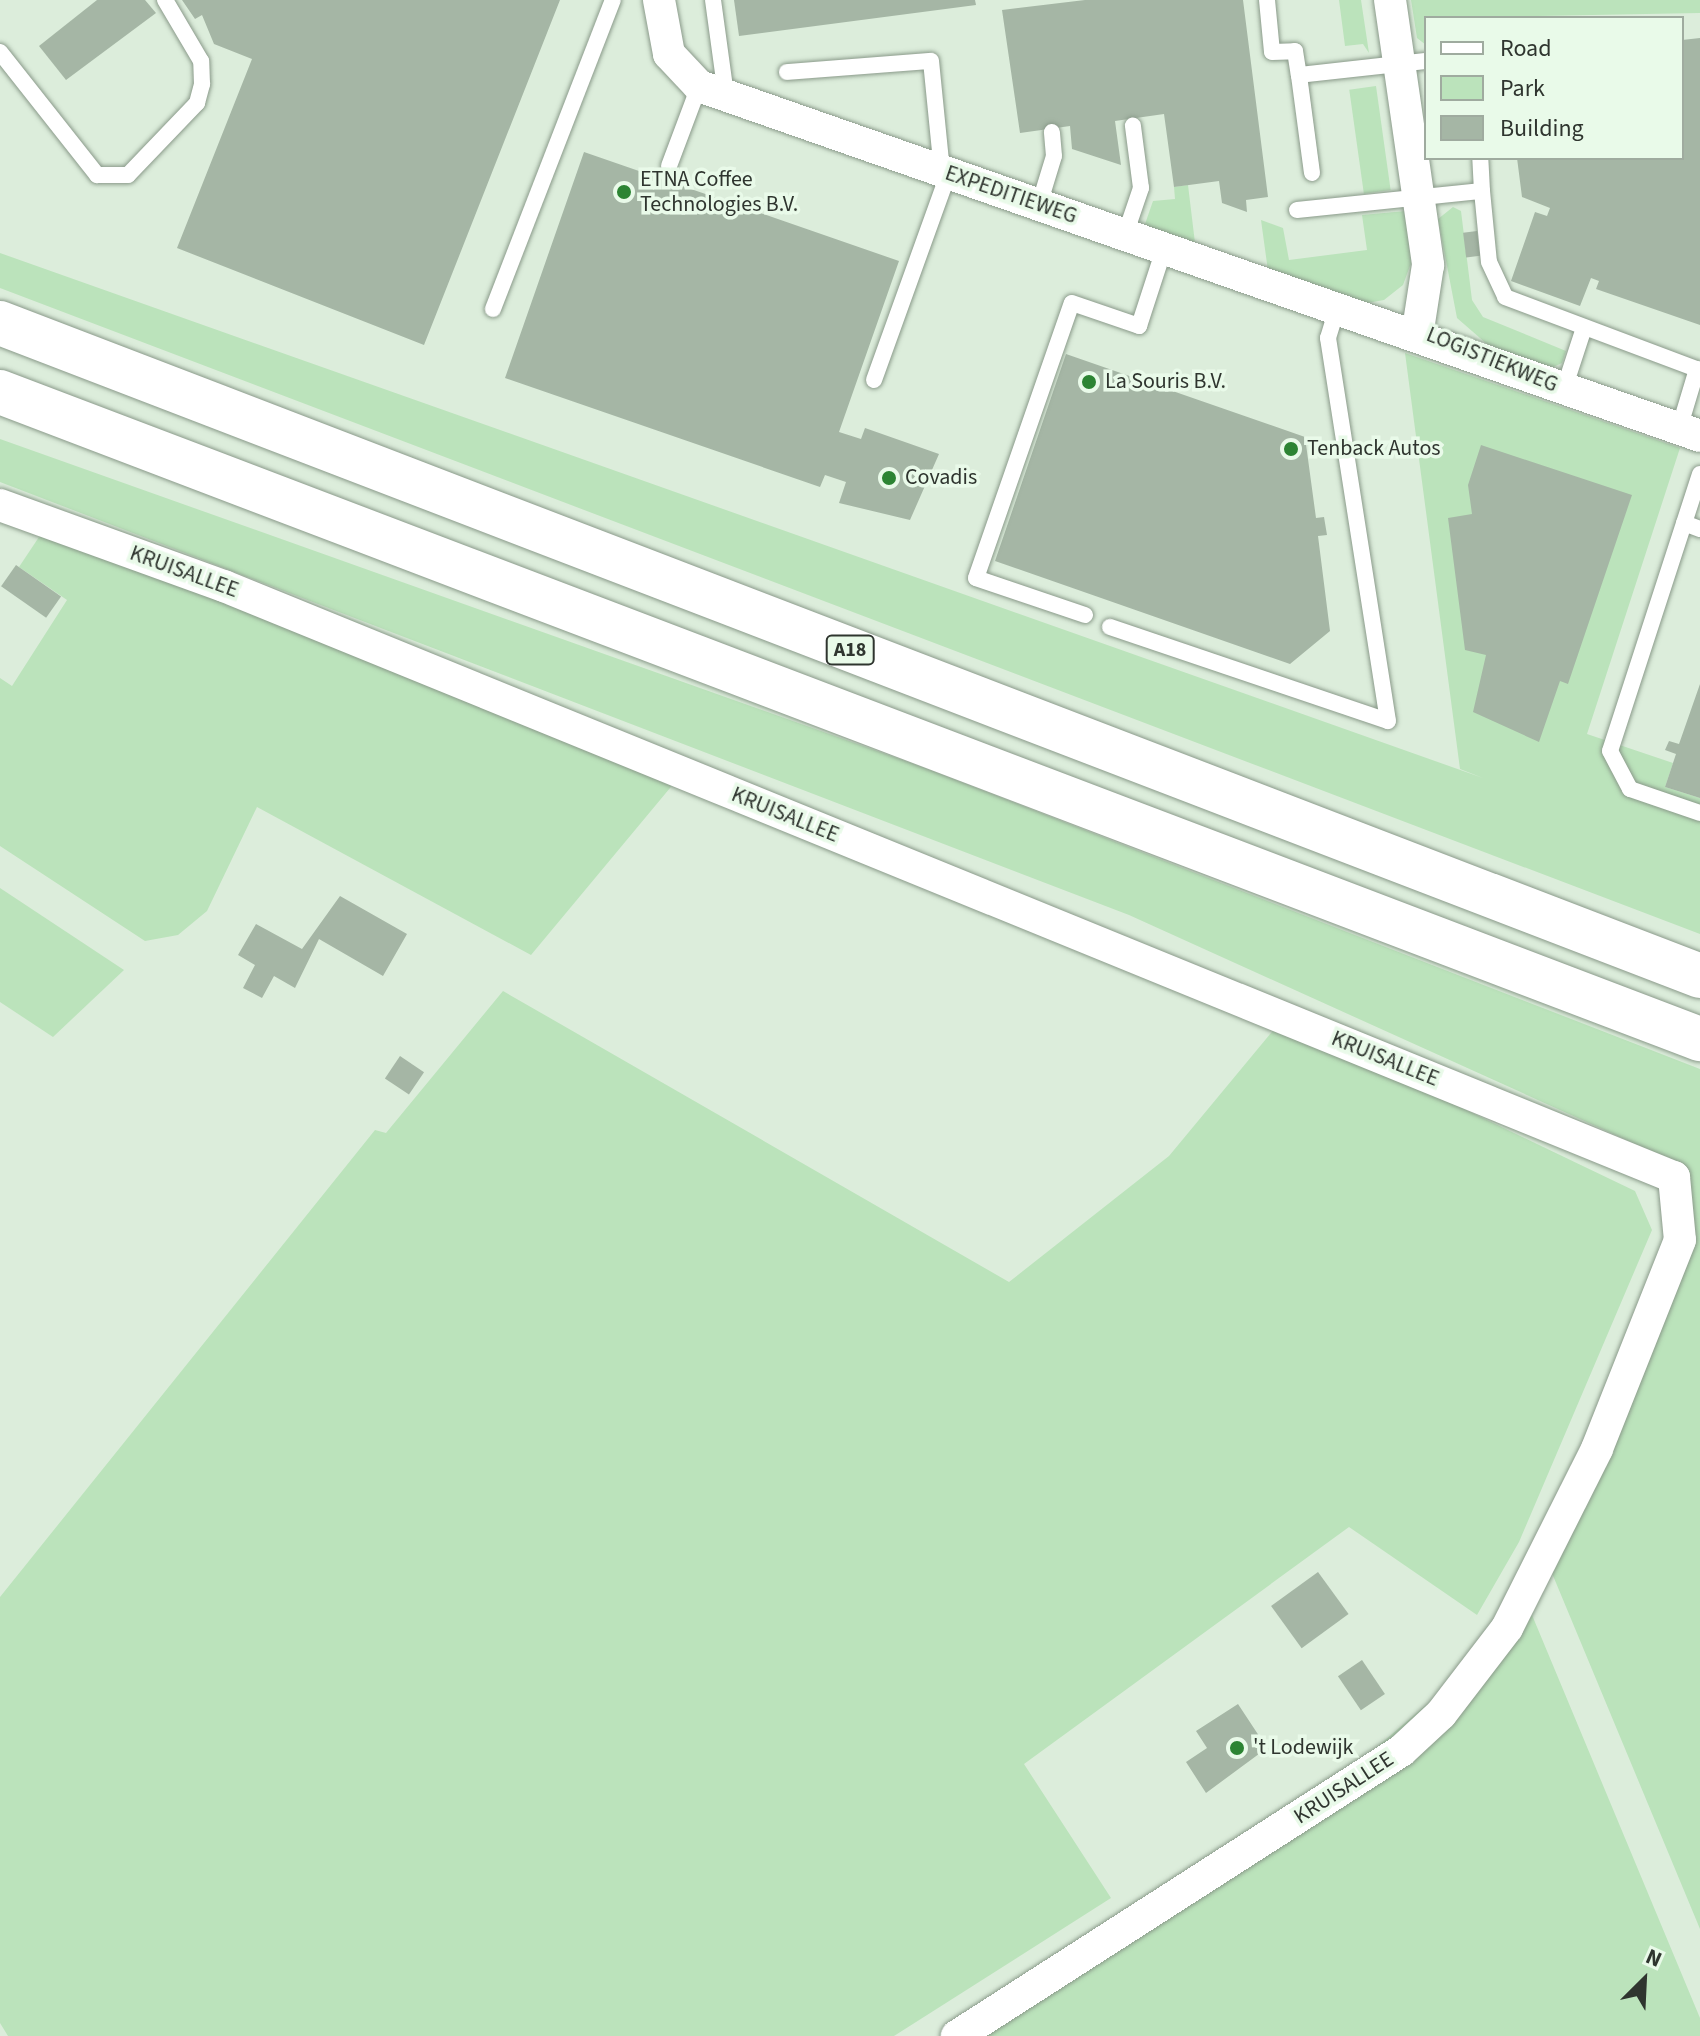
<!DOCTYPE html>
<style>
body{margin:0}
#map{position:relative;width:1700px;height:2036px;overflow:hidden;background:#dceddb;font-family:"Source Sans 3",sans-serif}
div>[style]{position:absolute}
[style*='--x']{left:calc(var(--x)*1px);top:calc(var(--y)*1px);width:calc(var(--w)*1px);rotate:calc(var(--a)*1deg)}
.green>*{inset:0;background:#bbe3bb;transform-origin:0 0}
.building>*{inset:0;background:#a5b6a5;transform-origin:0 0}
.roads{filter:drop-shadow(0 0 2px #8a9a8a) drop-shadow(0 0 2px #8a9a8a)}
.lane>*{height:16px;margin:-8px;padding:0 8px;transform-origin:8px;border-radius:8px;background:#fff}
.street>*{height:32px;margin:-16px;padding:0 16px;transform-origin:16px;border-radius:16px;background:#fff}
.highway>*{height:44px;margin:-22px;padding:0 22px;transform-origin:22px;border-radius:22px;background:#fff}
.dots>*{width:22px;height:22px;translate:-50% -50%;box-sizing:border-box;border:4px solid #e9fae9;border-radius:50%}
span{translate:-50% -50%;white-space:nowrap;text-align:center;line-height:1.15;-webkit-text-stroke:7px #e9fae9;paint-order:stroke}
.shield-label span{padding:2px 6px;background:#e9fae9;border:2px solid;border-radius:6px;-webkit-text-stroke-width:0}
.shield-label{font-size:20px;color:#2f352f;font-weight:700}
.poi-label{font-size:22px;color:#2f352f}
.left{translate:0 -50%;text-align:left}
.street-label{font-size:22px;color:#2f352f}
.legend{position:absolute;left:1424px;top:16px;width:260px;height:144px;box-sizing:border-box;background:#e9fae9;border:2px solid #9fab9f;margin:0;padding:10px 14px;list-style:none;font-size:24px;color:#2f352f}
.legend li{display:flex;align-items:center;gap:16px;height:40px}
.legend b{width:40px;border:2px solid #9fab9f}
.north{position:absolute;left:1604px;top:1940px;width:80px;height:80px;-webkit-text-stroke:6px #e9fae9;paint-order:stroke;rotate:24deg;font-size:22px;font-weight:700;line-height:32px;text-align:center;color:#2f352f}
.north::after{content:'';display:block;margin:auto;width:28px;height:36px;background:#2f352f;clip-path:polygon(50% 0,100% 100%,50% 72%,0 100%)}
</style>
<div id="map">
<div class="green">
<i style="clip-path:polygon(1339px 0,1361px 0,1369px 53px,1363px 44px,1345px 46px)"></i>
<i style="clip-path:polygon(1411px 0,1700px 0,1700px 13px,1426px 18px,1426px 45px,1417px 38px)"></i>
<i style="left:1376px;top:86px;width:105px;height:27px;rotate:82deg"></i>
<i style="clip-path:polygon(1188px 185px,1195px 243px,1144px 227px,1153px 201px,1175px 199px,1174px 187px)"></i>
<i style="clip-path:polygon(1453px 207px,1461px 211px,1472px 300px,1483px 317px,1566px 351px,1562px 363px,1551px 368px,1488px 345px,1457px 318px,1438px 219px)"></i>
<i style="clip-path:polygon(1406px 211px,1411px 263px,1403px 285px,1384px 300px,1367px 303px,1268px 271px,1261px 220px,1283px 228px,1289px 260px,1367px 250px,1362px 215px)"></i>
<i style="clip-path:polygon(0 253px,1483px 778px,1460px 769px,1405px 353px,1680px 448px,1587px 734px,1673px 763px,1665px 787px,1700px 798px,1700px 934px,0 288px)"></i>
<i style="clip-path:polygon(0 439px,925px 768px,1700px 1069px,1700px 1929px,1549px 1566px,1692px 1235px,1642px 1147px,1129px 915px,0 482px)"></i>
<i style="clip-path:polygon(43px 531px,680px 776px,531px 955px,257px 807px,207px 911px,178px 935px,145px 941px,0 846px,0 678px,12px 686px,67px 600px,19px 567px)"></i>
<i style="clip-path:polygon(0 888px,124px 970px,53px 1037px,0 1002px)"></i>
<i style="clip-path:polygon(503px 991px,1009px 1282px,1169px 1156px,1281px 1021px,1635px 1191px,1652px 1230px,1519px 1542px,1477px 1615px,1349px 1527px,1024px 1764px,1111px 1898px,894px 2036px,8px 2036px,0 2023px,0 1597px,375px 1130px,386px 1133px)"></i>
<i style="clip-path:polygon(1532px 1615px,1700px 2018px,1700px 2036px,972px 2036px,1244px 1860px)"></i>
</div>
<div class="building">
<i style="clip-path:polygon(97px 0,145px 0,156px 13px,66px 80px,39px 46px)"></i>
<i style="clip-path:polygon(182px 0,560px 0,424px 345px,177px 248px,252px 59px,214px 44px,202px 15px,195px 19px)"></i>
<i style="clip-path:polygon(734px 0,975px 0,976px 5px,739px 36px)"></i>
<i style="clip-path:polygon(1085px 0,1243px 0,1268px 197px,1246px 200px,1247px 212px,1222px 203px,1219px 181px,1174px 187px,1164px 114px,1115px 121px,1121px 165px,1072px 149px,1070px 126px,1020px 133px,1002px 10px)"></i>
<i style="clip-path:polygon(1700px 38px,1700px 325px,1596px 289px,1599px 281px,1591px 278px,1580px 306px,1511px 281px,1535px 212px,1547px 216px,1550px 208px,1522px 197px,1517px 158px,1682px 158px,1682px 40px)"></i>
<i style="clip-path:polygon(584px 152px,899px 261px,839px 432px,861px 439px,865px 428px,939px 454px,910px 520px,839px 503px,846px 482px,825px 475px,820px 487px,505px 378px)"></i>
<i style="left:1477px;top:231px;width:25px;height:14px;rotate:83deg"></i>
<i style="clip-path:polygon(1066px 354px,1305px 437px,1316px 518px,1324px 517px,1327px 535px,1318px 536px,1330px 631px,1290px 664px,995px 561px)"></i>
<i style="clip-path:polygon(1481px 445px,1632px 495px,1568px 684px,1560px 681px,1539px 742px,1473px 712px,1486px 655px,1465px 650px,1448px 518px,1472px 514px,1468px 485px)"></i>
<i style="left:16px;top:565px;width:55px;height:26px;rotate:35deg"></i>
<i style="clip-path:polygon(1700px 684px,1700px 798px,1665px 787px,1676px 754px,1665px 750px,1669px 741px,1679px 744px)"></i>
<i style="clip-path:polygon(340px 896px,407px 934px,383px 976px,319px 939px,295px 988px,274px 976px,262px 998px,243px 988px,255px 965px,238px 955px,256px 924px,302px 949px)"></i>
<i style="left:400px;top:1056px;width:29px;height:27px;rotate:34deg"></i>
<i style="left:1318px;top:1572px;width:52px;height:58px;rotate:54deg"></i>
<i style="left:1362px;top:1660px;width:41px;height:29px;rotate:56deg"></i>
<i style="clip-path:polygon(1238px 1704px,1267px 1748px,1206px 1793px,1186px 1762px,1207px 1748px,1196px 1731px)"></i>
</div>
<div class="roads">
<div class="lane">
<i style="--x:713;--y:0;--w:96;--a:82.2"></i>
<i style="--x:1267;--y:0;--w:52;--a:84.5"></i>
<i style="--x:1272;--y:52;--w:23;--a:-2"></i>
<i style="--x:1295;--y:51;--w:24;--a:81"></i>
<i style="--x:0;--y:52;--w:157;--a:51.7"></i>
<i style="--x:97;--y:175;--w:31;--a:0"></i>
<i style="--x:128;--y:175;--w:100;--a:-46.2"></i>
<i style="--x:197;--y:103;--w:20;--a:-75"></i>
<i style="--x:202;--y:84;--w:23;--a:-92"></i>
<i style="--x:201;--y:61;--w:71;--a:-120.5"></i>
<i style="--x:787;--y:72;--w:144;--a:-4.4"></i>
<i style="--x:931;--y:61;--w:112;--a:84.3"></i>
<i style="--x:669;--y:166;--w:85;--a:-69.4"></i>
<i style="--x:1312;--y:173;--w:99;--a:-97.6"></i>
<i style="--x:1299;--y:75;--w:128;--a:-6.3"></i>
<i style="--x:1482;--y:191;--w:71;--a:84.4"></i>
<i style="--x:1489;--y:262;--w:38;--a:65"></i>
<i style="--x:1505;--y:297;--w:205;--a:20.6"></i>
<i style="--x:1697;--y:369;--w:63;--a:106.7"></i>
<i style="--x:1039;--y:205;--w:51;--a:-73"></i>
<i style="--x:1054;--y:156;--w:24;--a:-95"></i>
<i style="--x:1297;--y:210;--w:186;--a:-5.9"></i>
<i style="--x:1482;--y:191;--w:33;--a:-93"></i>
<i style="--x:1125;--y:235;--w:50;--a:-71.2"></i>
<i style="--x:1141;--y:188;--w:63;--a:-97.4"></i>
<i style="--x:493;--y:309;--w:331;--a:-68.8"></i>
<i style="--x:874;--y:380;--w:219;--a:-70.2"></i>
<i style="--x:1564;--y:389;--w:61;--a:-71.9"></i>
<i style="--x:1700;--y:474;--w:291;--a:108"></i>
<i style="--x:1610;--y:751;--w:43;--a:62.2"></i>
<i style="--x:1630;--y:789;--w:74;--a:18.9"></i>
<i style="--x:1684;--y:523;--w:17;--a:21"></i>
<i style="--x:1085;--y:615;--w:115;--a:-161.3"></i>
<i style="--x:976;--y:578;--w:291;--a:-70.8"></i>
<i style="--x:1072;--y:303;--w:71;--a:18.9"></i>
<i style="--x:1139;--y:326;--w:81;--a:-72"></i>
<i style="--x:1110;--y:627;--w:293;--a:18.7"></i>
<i style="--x:1388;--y:721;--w:388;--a:-98.9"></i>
<i style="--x:1328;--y:338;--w:30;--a:-73"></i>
</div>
<div class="street">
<i style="--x:659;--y:0;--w:55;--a:79.5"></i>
<i style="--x:669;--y:54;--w:44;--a:46.8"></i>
<i style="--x:699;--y:86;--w:1060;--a:19.27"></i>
<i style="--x:1390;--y:0;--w:268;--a:81.8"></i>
<i style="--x:1428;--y:265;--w:72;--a:98.8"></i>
<i style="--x:0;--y:505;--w:238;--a:19.9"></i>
<i style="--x:224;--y:586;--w:1566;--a:22.18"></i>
<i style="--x:1674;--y:1177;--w:63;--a:84.6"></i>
<i style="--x:1680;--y:1240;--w:225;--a:111.7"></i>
<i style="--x:1597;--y:1449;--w:200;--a:116.7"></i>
<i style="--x:1507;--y:1628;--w:108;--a:127.5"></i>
<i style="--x:1441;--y:1714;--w:54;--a:137.2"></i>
<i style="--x:1401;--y:1751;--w:528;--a:147.3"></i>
</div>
<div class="highway">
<i style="--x:0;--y:323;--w:1821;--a:21.01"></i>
<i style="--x:0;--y:392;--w:1819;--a:20.84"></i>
</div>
</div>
<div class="dots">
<i style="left:624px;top:192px;background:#2c8433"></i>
<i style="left:1089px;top:382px;background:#2c8433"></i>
<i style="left:1291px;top:449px;background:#2c8433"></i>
<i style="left:889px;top:478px;background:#2c8433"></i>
<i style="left:1237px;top:1748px;background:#2c8433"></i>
</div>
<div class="shield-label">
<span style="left:850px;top:650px">A18</span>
</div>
<div class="poi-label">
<span class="left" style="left:640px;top:192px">ETNA Coffee<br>Technologies B.V.</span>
<span class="left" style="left:1105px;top:382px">La Souris B.V.</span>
<span class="left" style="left:1307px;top:449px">Tenback Autos</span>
<span class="left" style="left:905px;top:478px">Covadis</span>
<span class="left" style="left:1253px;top:1748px">'t Lodewijk</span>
</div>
<div class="street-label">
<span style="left:1011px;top:195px;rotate:19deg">EXPEDITIEWEG</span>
<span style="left:1492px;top:360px;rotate:22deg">LOGISTIEKWEG</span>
<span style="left:184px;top:572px;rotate:20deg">KRUISALLEE</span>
<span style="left:785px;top:815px;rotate:22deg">KRUISALLEE</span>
<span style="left:1385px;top:1059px;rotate:22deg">KRUISALLEE</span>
<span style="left:1344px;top:1788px;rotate:-33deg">KRUISALLEE</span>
</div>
<ul class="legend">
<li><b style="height:10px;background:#fff"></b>Road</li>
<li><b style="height:22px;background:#bbe3bb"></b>Park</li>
<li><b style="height:22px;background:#a5b6a5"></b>Building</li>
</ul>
<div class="north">N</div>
</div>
